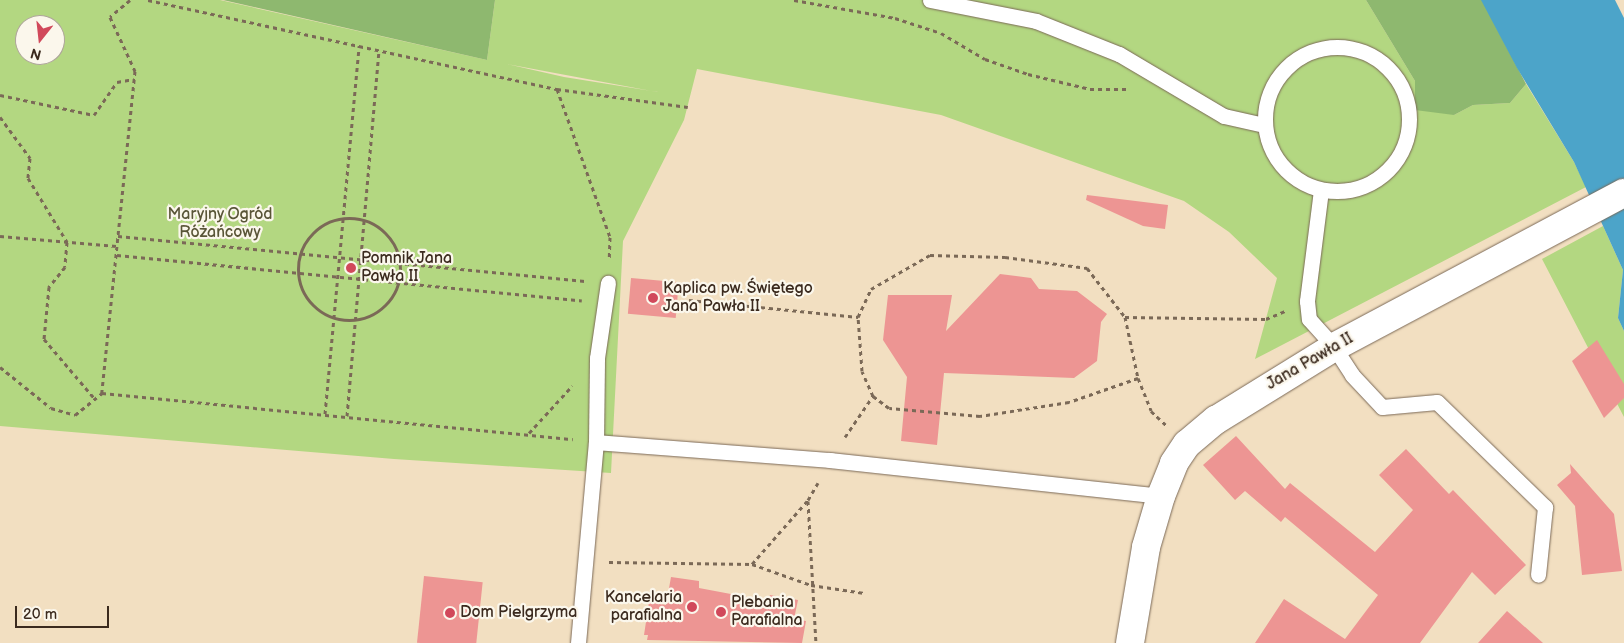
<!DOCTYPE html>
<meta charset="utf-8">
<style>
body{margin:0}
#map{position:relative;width:1624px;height:643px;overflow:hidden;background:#f2dfc1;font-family:"Balsamiq Sans",sans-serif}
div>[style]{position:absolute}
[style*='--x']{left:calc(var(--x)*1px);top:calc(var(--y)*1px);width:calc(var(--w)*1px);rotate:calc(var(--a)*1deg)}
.green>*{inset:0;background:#b3d781}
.forest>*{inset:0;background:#8eb86f}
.water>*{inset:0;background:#4ca4c9}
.building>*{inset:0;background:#ed9593;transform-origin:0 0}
.path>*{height:3px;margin-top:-1.5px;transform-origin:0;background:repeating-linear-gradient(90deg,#7b6957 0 4px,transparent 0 8px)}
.path>.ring{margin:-1.5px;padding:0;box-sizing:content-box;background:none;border:3px solid #7b6957;border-radius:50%}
.roads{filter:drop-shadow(0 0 1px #7b6957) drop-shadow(0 0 1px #7b6957)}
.service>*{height:15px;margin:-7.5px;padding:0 7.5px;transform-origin:7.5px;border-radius:7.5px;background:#fff}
.service>.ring{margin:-7.5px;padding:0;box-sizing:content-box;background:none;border:15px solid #fff;border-radius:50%}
.tertiary>*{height:28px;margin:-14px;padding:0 14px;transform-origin:14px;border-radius:14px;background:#fff}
.dots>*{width:14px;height:14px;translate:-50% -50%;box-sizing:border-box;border:2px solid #fbf7ec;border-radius:50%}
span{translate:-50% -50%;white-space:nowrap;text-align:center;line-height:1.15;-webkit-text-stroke:4.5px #fbf7ec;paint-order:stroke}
.park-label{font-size:16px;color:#595537}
.poi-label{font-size:16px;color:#3b2a1e}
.left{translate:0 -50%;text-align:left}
.right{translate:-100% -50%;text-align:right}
.street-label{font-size:16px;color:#3b2a1e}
.north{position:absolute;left:15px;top:15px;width:50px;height:50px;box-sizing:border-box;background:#fbf7ec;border:1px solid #aea59a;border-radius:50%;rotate:196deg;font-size:14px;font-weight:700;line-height:20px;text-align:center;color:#3b2a1e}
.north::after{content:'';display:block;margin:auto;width:18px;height:22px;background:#d1495b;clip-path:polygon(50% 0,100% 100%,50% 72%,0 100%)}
.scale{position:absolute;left:15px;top:606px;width:94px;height:22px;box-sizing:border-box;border:2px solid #3b2a1e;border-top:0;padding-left:6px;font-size:15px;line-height:18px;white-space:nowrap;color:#3b2a1e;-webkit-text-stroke:4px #fbf7ec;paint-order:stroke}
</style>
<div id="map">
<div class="green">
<i style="clip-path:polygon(evenodd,0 0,220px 0,487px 60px,495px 0,1366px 0,1415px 81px,1454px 115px,1473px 105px,1510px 103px,1526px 84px,1574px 162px,1586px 187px,1255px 359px,1277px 278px,1229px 232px,1184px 201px,941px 115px,697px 69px,684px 120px,623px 241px,611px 473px,394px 459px,0 426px,0 0,25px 25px,55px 25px,55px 55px,25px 55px,25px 25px,0 0,507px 64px,657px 92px,658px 92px,564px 77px,507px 64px)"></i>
<i style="clip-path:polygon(1603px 226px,1623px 270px,1618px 318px,1624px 331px,1624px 417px,1542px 259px)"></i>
</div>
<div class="forest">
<i style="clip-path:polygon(223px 0,495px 0,487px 60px)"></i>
<i style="clip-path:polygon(1366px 0,1482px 0,1526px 84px,1510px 103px,1473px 105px,1454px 115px,1415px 110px,1415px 81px)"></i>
</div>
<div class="water">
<i style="clip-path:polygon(1481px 0,1615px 0,1624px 18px,1624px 331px,1618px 318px,1623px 270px,1574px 162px,1517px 68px)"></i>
</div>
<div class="building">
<i style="clip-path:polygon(1087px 195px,1168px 205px,1165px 229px,1143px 226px,1086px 200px)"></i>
<i style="clip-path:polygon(1000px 274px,1031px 278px,1039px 289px,1077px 291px,1107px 314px,1101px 322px,1097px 361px,1074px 378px,944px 373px,937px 445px,901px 441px,907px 377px,883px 340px,888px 295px,952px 295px,946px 331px)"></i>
<i style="left:631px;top:278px;width:48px;height:36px;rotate:5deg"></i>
<i style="clip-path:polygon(1597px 340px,1624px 384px,1624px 398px,1604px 418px,1572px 361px)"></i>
<i style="clip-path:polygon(1236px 436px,1285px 489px,1290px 483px,1375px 552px,1413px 510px,1379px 475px,1406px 449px,1449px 494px,1453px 490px,1526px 565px,1495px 595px,1472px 572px,1420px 643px,1255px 643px,1284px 599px,1345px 639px,1378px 595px,1285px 517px,1281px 522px,1245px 491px,1235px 500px,1203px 465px)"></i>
<i style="clip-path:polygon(1570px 464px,1614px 514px,1622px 571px,1582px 575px,1575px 506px,1557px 485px,1571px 473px)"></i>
<i style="left:424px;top:576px;width:59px;height:67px;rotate:6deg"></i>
<i style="clip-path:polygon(671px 577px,699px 581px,699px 588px,768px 601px,770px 595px,798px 600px,794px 619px,806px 621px,802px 643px,647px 640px,648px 635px,644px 635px,649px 602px,666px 605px)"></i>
<i style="clip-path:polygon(1507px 611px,1543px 643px,1478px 643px)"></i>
</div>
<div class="path">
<i style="--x:130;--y:0;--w:26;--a:140"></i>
<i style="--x:110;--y:17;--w:60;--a:65.2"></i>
<i style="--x:135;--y:71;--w:324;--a:95.9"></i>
<i style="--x:102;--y:393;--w:473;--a:5.6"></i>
<i style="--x:148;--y:0;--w:419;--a:12.3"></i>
<i style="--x:557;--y:89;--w:132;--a:7.8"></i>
<i style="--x:794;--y:0;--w:103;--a:10.1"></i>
<i style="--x:895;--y:18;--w:48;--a:18.1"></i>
<i style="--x:941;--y:33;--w:51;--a:30.6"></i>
<i style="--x:985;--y:59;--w:46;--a:19.2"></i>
<i style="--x:1028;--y:74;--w:64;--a:13.6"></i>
<i style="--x:1090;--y:89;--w:40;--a:0"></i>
<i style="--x:557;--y:89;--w:157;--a:70.3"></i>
<i style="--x:610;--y:237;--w:23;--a:92"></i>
<i style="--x:0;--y:95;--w:96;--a:12"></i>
<i style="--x:94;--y:115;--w:40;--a:-55.1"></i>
<i style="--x:117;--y:82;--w:17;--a:-10"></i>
<i style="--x:0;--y:117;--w:51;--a:53.8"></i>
<i style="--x:30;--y:158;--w:20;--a:96"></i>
<i style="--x:28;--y:178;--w:75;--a:58.6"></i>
<i style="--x:67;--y:242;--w:25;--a:95"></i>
<i style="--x:65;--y:267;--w:26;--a:129"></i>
<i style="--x:49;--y:287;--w:52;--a:95.5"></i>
<i style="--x:44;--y:339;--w:79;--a:49.6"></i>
<i class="ring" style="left:298px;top:218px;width:99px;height:99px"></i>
<i style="--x:0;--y:236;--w:117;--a:4.9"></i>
<i style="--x:118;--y:236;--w:469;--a:5.5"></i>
<i style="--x:117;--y:255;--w:467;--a:5.6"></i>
<i style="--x:689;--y:300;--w:170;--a:5.7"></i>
<i style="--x:1125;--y:317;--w:141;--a:0.8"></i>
<i style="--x:1266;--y:319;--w:21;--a:-23"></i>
<i style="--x:0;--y:367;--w:65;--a:38.8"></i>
<i style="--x:51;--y:408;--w:25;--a:16"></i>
<i style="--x:75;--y:415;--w:35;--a:-39"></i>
<i style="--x:1138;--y:378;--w:73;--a:160.8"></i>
<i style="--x:1069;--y:402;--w:90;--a:171.1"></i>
<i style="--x:980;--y:416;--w:91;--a:-175"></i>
<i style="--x:889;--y:408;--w:20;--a:-143"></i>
<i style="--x:873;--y:396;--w:27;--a:-114"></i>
<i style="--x:862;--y:371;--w:54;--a:-94.2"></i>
<i style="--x:858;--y:317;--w:31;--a:-65"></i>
<i style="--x:871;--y:289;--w:68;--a:-30"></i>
<i style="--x:930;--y:255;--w:75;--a:1.5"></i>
<i style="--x:1005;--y:257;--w:83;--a:7.6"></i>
<i style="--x:1087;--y:268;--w:62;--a:52.2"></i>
<i style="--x:1125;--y:317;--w:62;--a:78"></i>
<i style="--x:1138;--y:378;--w:35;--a:68"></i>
<i style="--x:1151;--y:411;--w:21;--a:43"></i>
<i style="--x:325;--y:414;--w:370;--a:-84.7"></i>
<i style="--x:347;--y:416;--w:366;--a:-85"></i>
<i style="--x:529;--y:433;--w:64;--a:-47.5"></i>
<i style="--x:845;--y:437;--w:50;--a:-55.7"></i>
<i style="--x:808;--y:501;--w:142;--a:86.8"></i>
<i style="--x:609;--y:562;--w:143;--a:0.8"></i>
<i style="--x:752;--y:564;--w:63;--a:19.6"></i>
<i style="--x:811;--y:585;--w:54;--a:8.6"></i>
<i style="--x:752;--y:564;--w:85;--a:-48.8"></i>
<i style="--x:808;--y:500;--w:20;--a:-60"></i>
</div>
<div class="roads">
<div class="service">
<i style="--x:930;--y:0;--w:108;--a:11.2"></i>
<i style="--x:1036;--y:21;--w:89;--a:21.7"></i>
<i style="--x:1119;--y:54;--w:122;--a:30.6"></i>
<i style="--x:1224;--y:116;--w:41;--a:12.7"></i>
<i class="ring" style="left:1265px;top:47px;width:129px;height:129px"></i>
<i style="--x:1321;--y:190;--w:112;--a:97.2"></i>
<i style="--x:1307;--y:301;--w:18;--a:84"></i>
<i style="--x:1309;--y:319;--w:38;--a:48"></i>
<i style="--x:1334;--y:347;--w:33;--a:57"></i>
<i style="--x:1352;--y:375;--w:44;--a:46.8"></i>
<i style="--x:1382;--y:407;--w:55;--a:-5.2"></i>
<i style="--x:1437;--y:402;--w:151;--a:44.2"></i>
<i style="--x:1545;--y:507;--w:68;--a:95.9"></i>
<i style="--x:596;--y:442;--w:235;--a:4.4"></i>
<i style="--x:830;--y:460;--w:333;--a:6.2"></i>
<i style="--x:578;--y:643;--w:202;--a:-84.9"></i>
<i style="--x:596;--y:442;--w:84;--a:-89.3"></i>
<i style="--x:597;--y:358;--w:76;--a:-81.7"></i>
</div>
<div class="tertiary">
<i style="--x:1130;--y:643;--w:97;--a:-80.5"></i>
<i style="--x:1146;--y:547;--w:53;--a:-73.6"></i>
<i style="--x:1161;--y:496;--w:35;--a:-68"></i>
<i style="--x:1174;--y:463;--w:23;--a:-56"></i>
<i style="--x:1187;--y:444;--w:38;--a:-40"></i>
<i style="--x:1216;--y:420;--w:139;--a:-31.7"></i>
<i style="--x:1334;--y:347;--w:328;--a:-28"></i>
</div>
</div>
<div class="dots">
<i style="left:351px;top:268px;background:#d1495b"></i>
<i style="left:653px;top:298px;background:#d1495b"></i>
<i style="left:692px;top:607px;background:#d1495b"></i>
<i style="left:721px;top:612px;background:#d1495b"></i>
<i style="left:450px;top:613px;background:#d1495b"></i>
</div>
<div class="park-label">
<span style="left:220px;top:224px">Maryjny Ogród<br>Różańcowy</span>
</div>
<div class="poi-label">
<span class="left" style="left:361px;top:268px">Pomnik Jana<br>Pawła II</span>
<span class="left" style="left:663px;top:298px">Kaplica pw. Świętego<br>Jana Pawła II</span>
<span class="right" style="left:682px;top:607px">Kancelaria<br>parafialna</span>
<span class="left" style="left:731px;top:612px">Plebania<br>Parafialna</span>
<span class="left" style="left:460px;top:613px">Dom Pielgrzyma</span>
</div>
<div class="street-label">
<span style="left:1310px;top:362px;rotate:-30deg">Jana Pawła II</span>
</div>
<div class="north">N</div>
<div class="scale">20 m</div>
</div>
